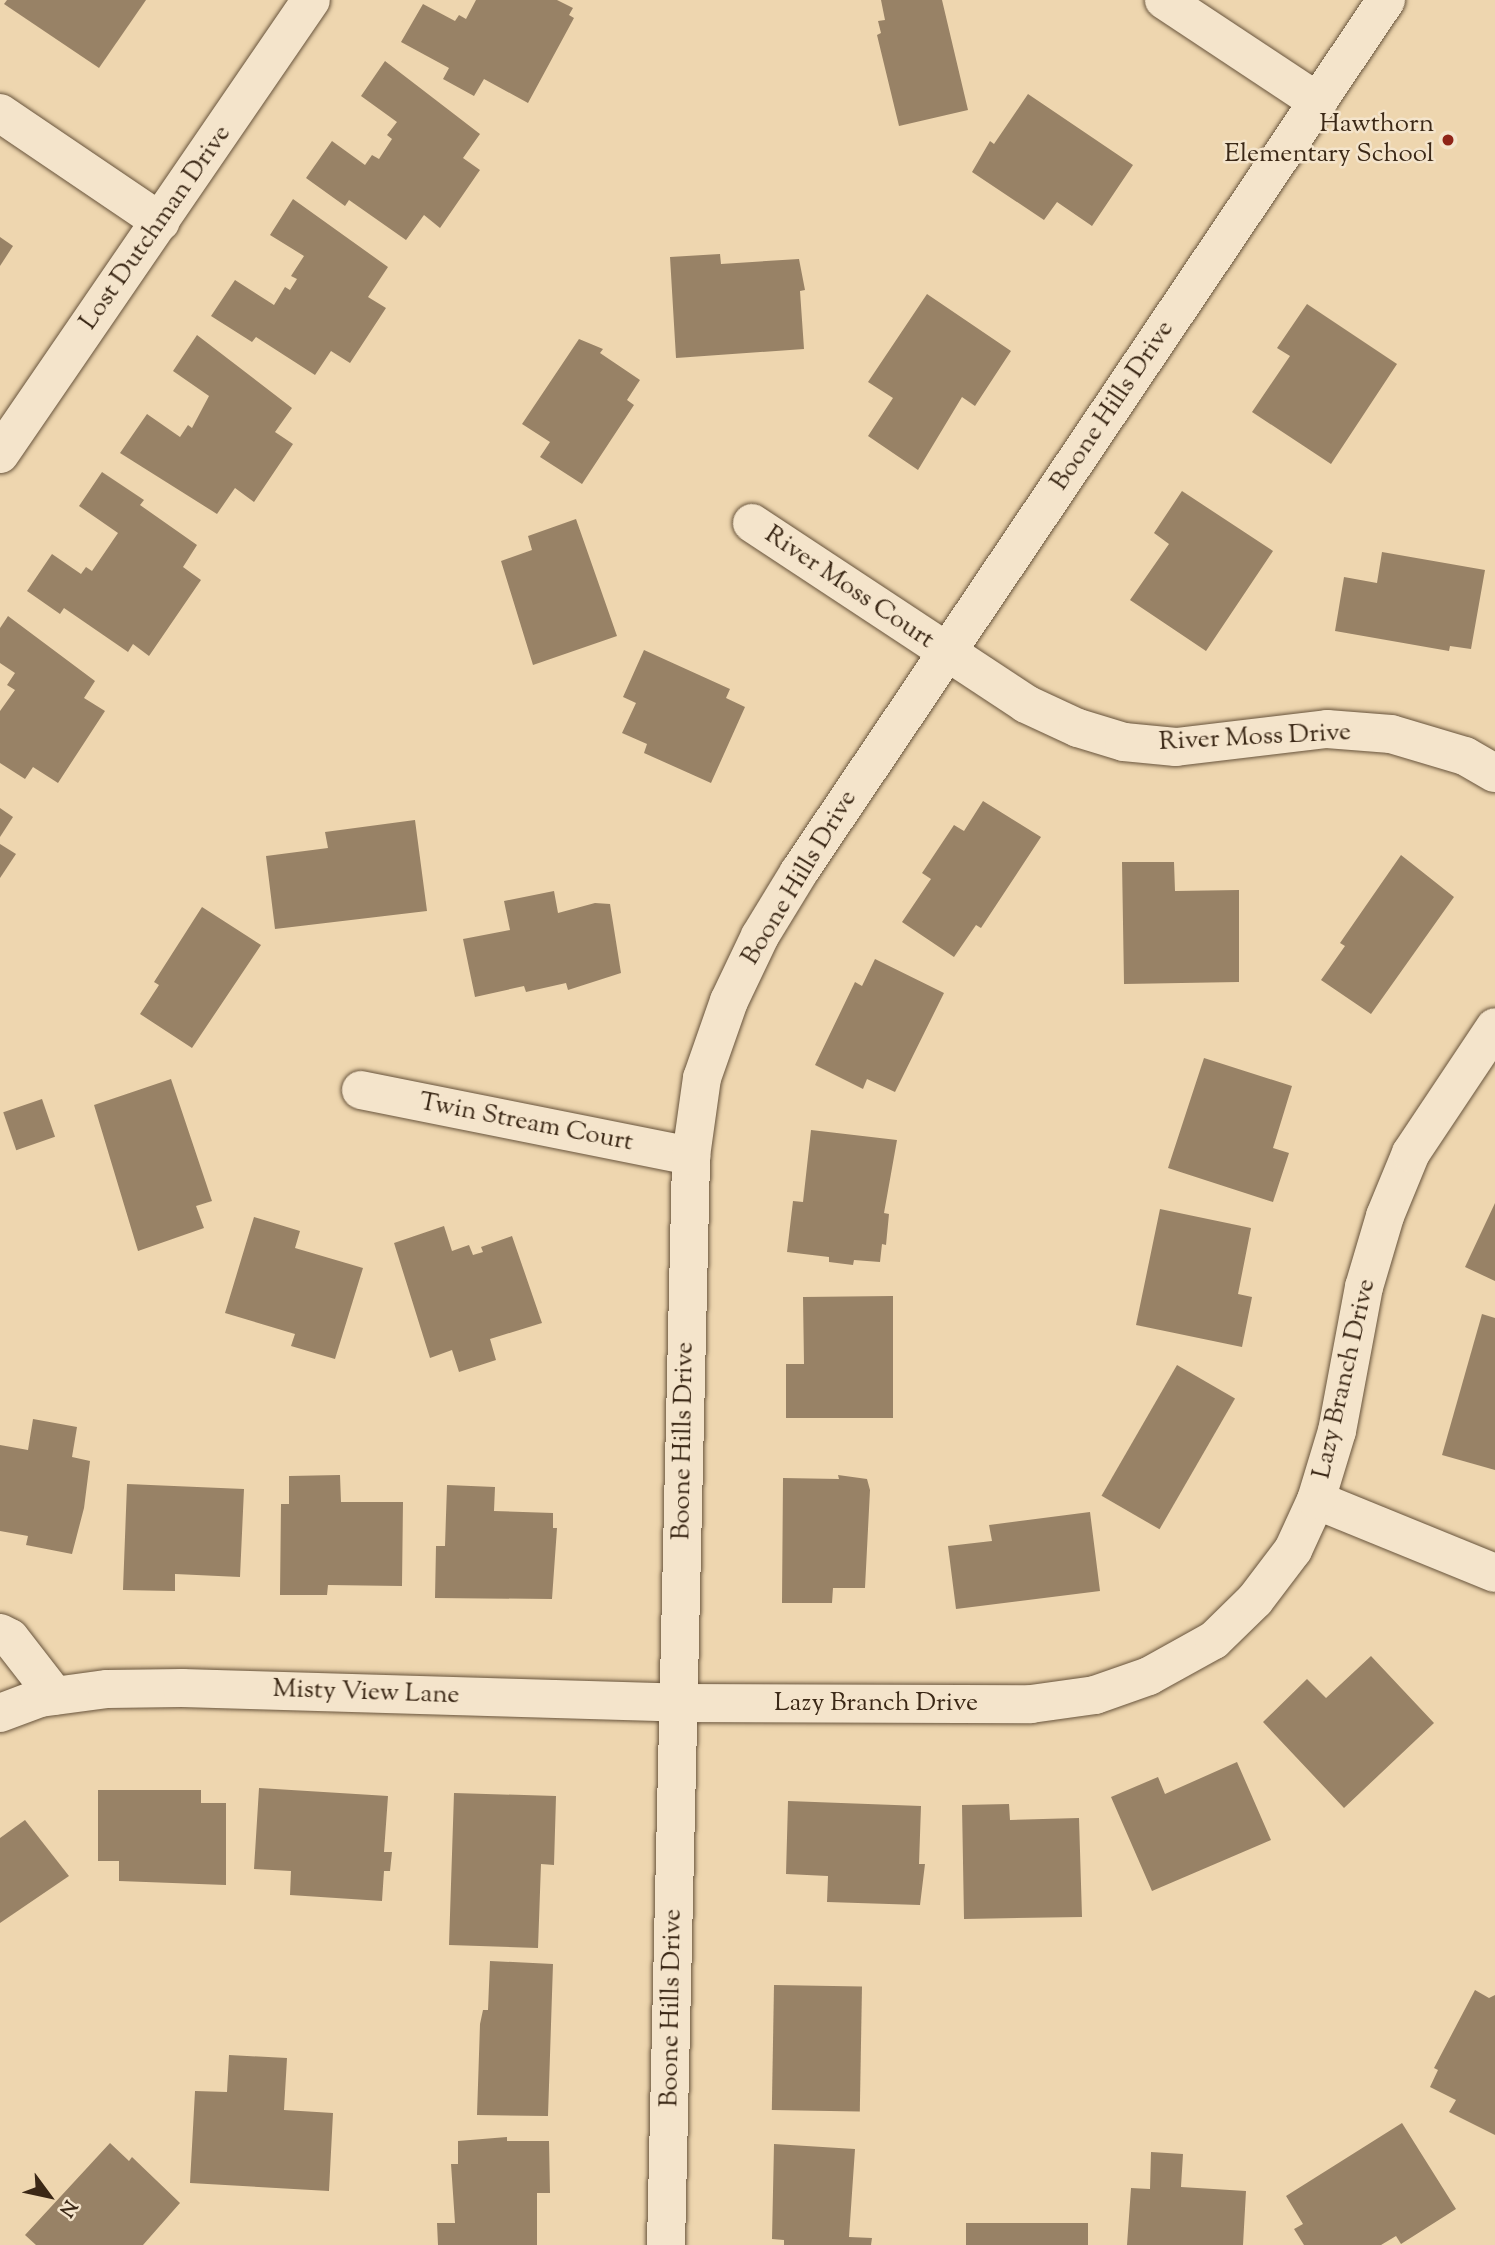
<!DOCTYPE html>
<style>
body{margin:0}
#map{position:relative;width:1495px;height:2245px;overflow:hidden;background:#eed6af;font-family:"Sorts Mill Goudy",serif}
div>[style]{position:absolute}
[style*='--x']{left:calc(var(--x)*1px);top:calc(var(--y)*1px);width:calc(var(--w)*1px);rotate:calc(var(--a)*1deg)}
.building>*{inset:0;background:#988266;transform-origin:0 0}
.roads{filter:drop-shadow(0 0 2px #68543c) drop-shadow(0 0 2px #68543c)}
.street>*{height:38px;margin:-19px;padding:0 19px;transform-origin:19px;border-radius:19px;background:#f4e4cb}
.secondary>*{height:38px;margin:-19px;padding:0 19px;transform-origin:19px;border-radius:19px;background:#f4e4cb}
.dots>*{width:19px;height:19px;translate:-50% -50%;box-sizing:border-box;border:4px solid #f4e4cb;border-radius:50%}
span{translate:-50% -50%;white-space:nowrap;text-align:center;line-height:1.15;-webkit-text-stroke:5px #f4e4cb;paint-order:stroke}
.poi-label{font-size:26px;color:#3b2816}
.right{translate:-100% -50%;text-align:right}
.street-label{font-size:26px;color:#3b2816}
.north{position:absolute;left:14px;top:2161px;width:70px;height:70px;-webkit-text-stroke:5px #f4e4cb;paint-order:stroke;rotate:123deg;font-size:19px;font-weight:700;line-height:28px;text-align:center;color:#3b2816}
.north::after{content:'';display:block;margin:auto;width:24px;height:32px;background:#3b2816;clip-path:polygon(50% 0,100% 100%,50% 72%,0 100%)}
</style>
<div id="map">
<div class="building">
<i style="clip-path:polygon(7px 0,146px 0,99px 68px,4px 4px)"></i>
<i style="clip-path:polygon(476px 0,557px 0,573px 8px,569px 15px,574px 18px,528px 103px,484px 79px,474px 96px,443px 79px,449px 68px,401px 42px,423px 4px,455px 21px,459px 15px,466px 19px)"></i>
<i style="clip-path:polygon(881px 0,942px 0,968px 110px,899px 126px,877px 35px,881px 33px,878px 21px,885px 20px)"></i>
<i style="clip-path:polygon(385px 61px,480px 134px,463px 158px,480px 170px,440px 228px,424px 215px,406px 240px,349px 200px,345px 206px,306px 178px,332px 141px,365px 165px,372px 155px,379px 159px,392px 139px,387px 135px,397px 122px,361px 96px)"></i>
<i style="clip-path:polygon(1028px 94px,1133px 165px,1092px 226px,1057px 202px,1044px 220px,972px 172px,990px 141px,994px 144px)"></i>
<i style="clip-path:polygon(293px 199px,388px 267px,368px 297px,386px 308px,350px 363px,331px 351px,315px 375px,256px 337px,252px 342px,211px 316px,235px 280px,274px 305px,285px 287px,290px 290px,297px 279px,291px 276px,304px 256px,270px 235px)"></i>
<i style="clip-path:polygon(0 237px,13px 246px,0 266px)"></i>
<i style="clip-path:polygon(720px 254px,721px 264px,799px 259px,805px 290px,800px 291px,804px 349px,676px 358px,670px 257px)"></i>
<i style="clip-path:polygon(927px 294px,1011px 351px,975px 406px,962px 397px,918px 470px,868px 436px,893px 398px,868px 382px)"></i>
<i style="clip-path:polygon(1307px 304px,1397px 364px,1331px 464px,1252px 412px,1290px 356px,1277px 348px)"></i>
<i style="clip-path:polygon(197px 335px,292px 408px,275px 432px,293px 444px,254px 502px,235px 488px,217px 514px,120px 453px,147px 414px,180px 437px,188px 425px,192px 428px,209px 396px,173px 371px)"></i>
<i style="clip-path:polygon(579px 339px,603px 349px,600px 353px,640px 380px,627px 400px,634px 405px,582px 484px,540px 457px,550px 442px,522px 424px)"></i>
<i style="clip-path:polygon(102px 472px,144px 500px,140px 505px,197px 545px,183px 567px,201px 580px,149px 656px,133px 644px,128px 652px,64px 608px,60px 614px,27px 591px,52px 554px,81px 574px,86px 567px,92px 571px,118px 533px,79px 506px)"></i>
<i style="clip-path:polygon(1182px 491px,1273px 551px,1206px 651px,1130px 600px,1169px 544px,1154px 533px)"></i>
<i style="clip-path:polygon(576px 519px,617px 636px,533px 665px,501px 561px,532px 550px,528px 536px)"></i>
<i style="clip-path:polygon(1382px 552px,1485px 570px,1471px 649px,1450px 646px,1449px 651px,1335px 631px,1344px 577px,1377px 583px)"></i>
<i style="clip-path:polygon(8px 616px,95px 681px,84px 698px,105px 711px,58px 783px,33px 767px,25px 779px,0 763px,0 711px,15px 690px,7px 685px,15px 673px,0 663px,0 628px)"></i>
<i style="clip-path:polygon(644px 650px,730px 689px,726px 698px,745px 707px,711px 783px,644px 753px,647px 744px,622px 733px,636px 703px,623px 697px)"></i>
<i style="clip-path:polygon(983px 801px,1041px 837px,981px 928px,976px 925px,954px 957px,902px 922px,931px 879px,922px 873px,954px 825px,964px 831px)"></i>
<i style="clip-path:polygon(0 808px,13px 817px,0 837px)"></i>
<i style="clip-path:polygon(415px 820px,427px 911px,275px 929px,266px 856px,328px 848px,325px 832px)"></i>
<i style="clip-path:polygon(0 844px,16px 854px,0 878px)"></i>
<i style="clip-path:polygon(1401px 855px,1454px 897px,1371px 1014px,1321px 980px,1345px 946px,1340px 943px)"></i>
<i style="clip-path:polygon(1122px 862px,1174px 862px,1175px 891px,1239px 890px,1239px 982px,1124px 984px)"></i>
<i style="clip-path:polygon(554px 891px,558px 913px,595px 903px,610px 904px,621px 973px,568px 990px,566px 983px,526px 992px,524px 986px,475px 997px,463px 939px,510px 930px,504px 901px)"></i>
<i style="clip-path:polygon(202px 907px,261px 945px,192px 1048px,140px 1014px,159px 985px,154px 982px)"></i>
<i style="clip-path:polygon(875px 959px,944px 993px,895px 1092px,867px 1079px,863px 1089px,815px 1065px,855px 982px,862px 986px)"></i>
<i style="clip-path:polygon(1204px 1058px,1292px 1086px,1273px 1148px,1289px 1153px,1273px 1202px,1168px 1168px)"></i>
<i style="clip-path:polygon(171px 1079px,212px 1201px,196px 1206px,204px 1228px,138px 1251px,94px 1105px)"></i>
<i style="left:42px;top:1099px;width:40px;height:41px;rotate:71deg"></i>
<i style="clip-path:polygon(811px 1130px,897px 1140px,884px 1213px,889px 1214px,886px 1245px,882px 1244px,880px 1262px,854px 1260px,853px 1265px,829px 1262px,829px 1257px,787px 1252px,793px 1201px,803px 1202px)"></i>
<i style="clip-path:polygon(1495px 1203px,1495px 1281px,1465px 1267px)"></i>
<i style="clip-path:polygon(1160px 1209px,1251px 1228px,1238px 1294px,1252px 1297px,1242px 1347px,1136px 1325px)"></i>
<i style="clip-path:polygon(254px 1217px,300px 1231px,295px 1248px,363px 1268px,335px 1359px,291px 1346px,295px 1334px,225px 1313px)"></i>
<i style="clip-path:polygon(444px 1226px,452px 1251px,469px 1245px,473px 1255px,483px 1252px,481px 1247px,512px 1236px,542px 1323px,490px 1339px,496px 1360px,459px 1372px,452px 1350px,430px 1358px,394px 1243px)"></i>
<i style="clip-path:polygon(893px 1296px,893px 1418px,786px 1418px,786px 1364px,804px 1364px,803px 1297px)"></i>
<i style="clip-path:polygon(1482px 1314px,1495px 1318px,1495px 1470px,1442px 1455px)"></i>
<i style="left:1177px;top:1365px;width:67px;height:151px;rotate:30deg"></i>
<i style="clip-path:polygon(33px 1419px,77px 1427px,72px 1457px,90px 1461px,84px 1508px,72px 1554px,26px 1545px,28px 1536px,0 1531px,0 1445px,28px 1450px)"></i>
<i style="clip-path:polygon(340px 1475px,341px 1502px,403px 1502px,402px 1586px,328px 1585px,327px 1595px,280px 1595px,281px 1504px,289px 1504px,289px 1476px)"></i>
<i style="clip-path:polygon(838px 1475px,867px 1479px,870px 1490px,865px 1588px,833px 1588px,832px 1603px,782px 1603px,783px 1478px,839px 1479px)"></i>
<i style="clip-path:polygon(127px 1484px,244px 1489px,240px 1577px,175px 1574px,175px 1591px,123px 1590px)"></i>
<i style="clip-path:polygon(447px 1485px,495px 1487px,494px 1511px,553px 1513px,553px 1528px,557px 1528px,552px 1599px,435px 1598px,436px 1546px,445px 1546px)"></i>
<i style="clip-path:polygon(1090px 1512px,1100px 1591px,956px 1609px,948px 1546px,992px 1541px,989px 1525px)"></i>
<i style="clip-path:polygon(1371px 1656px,1434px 1723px,1344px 1808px,1263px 1722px,1307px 1679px,1326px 1698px)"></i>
<i style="clip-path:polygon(1237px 1762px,1271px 1840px,1152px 1891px,1111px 1797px,1158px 1777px,1165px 1794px)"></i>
<i style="clip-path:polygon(259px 1788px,388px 1796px,384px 1852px,392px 1852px,390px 1871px,384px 1871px,382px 1901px,290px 1895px,291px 1871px,254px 1869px)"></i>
<i style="clip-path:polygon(98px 1790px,201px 1790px,201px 1803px,226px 1803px,226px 1885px,119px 1881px,119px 1861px,98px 1861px)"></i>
<i style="clip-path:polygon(454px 1793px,556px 1796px,554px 1865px,541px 1864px,538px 1948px,449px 1945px)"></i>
<i style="clip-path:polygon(788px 1801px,921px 1806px,919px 1864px,925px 1864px,920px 1905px,827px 1902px,828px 1876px,786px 1874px)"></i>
<i style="clip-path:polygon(1009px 1804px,1010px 1820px,1079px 1818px,1082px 1917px,964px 1919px,962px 1805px)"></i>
<i style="clip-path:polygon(25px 1820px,69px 1876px,0 1923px,0 1838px)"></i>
<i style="clip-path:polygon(490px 1961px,553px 1964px,548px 2116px,477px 2115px,480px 2024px,483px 2010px,488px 2010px)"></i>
<i style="left:774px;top:1985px;width:88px;height:125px;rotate:1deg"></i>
<i style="clip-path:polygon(1475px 1990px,1489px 1998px,1495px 1995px,1495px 2135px,1449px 2112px,1456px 2100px,1430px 2087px,1438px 2070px,1434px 2068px)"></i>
<i style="clip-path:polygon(229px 2055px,287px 2058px,284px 2110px,333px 2113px,329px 2191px,190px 2183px,195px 2091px,227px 2092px)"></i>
<i style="clip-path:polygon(1402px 2123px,1456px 2209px,1401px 2244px,1396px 2236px,1381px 2245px,1304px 2245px,1294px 2229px,1303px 2224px,1286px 2196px)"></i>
<i style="clip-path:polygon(507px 2137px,507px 2141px,549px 2141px,550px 2193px,537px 2193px,537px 2245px,438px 2245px,437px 2223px,455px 2223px,451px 2164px,458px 2164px,458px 2141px)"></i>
<i style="clip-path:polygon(110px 2143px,129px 2161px,132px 2157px,180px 2203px,143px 2245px,36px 2245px,25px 2235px)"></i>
<i style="clip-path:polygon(774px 2144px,855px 2149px,849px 2237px,872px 2238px,871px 2245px,784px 2245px,784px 2240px,772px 2239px)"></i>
<i style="clip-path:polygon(1151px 2152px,1183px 2154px,1181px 2187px,1246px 2191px,1243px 2245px,1127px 2245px,1131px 2188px,1150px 2189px)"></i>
<i style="left:966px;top:2223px;width:122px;height:22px"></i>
</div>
<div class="roads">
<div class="street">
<i style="--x:1164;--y:0;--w:185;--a:33.5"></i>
<i style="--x:0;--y:113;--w:194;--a:34.1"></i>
<i style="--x:0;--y:454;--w:550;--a:-55.59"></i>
<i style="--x:752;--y:523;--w:328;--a:33.4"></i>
<i style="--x:1026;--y:704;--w:57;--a:24.8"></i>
<i style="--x:1078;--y:728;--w:48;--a:16.9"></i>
<i style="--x:1124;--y:742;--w:52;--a:5.5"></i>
<i style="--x:1176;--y:747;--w:152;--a:-6.8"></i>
<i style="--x:1327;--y:729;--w:64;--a:4.5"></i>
<i style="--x:1391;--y:734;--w:77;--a:16.6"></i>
<i style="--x:1465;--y:756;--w:34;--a:30"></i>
<i style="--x:361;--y:1090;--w:337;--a:11.3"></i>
<i style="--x:1316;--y:1500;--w:193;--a:22.2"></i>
<i style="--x:0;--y:1633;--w:11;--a:27"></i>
<i style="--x:10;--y:1638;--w:73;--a:52.2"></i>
<i style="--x:0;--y:1713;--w:43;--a:-20.6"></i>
<i style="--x:40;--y:1698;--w:68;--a:-7.7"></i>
<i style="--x:107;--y:1689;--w:75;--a:-0.8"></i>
<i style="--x:182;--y:1688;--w:496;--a:1.7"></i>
<i style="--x:678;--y:1703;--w:353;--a:0.2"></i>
<i style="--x:1031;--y:1704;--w:65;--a:-8"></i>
<i style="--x:1095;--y:1695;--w:57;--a:-19.4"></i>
<i style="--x:1149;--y:1676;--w:74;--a:-29"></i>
<i style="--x:1214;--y:1640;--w:57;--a:-44.3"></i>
<i style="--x:1255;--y:1600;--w:63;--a:-52.8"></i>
<i style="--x:1293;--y:1550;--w:55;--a:-65.3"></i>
<i style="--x:1316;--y:1500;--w:72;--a:-73.1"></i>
<i style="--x:1337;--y:1431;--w:147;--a:-79.4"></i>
<i style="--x:1364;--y:1287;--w:74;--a:-73.5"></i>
<i style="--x:1385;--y:1216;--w:68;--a:-67.6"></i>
<i style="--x:1411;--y:1153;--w:151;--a:-56.3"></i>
</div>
<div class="secondary">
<i style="--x:666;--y:2245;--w:1089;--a:-88.68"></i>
<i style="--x:691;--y:1156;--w:79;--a:-82"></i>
<i style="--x:702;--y:1078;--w:82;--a:-70.7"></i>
<i style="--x:729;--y:1001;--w:72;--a:-64.5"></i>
<i style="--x:760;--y:936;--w:75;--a:-58.6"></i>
<i style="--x:799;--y:872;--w:1051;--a:-56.05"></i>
</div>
</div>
<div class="dots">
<i style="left:1448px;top:140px;background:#8f2418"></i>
</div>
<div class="poi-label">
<span class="right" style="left:1434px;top:140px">Hawthorn<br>Elementary School</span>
</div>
<div class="street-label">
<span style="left:156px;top:228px;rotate:-55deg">Lost Dutchman Drive</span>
<span style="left:1113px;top:406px;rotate:-56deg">Boone Hills Drive</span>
<span style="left:849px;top:588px;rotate:34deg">River Moss Court</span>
<span style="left:1255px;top:738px;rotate:-3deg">River Moss Drive</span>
<span style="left:800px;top:878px;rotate:-59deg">Boone Hills Drive</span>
<span style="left:526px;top:1123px;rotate:11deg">Twin Stream Court</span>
<span style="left:1345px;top:1379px;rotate:-77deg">Lazy Branch Drive</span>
<span style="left:684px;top:1441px;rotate:-89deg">Boone Hills Drive</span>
<span style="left:366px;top:1693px;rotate:2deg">Misty View Lane</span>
<span style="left:876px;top:1704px">Lazy Branch Drive</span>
<span style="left:672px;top:2008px;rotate:-89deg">Boone Hills Drive</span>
</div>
<div class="north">N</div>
</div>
